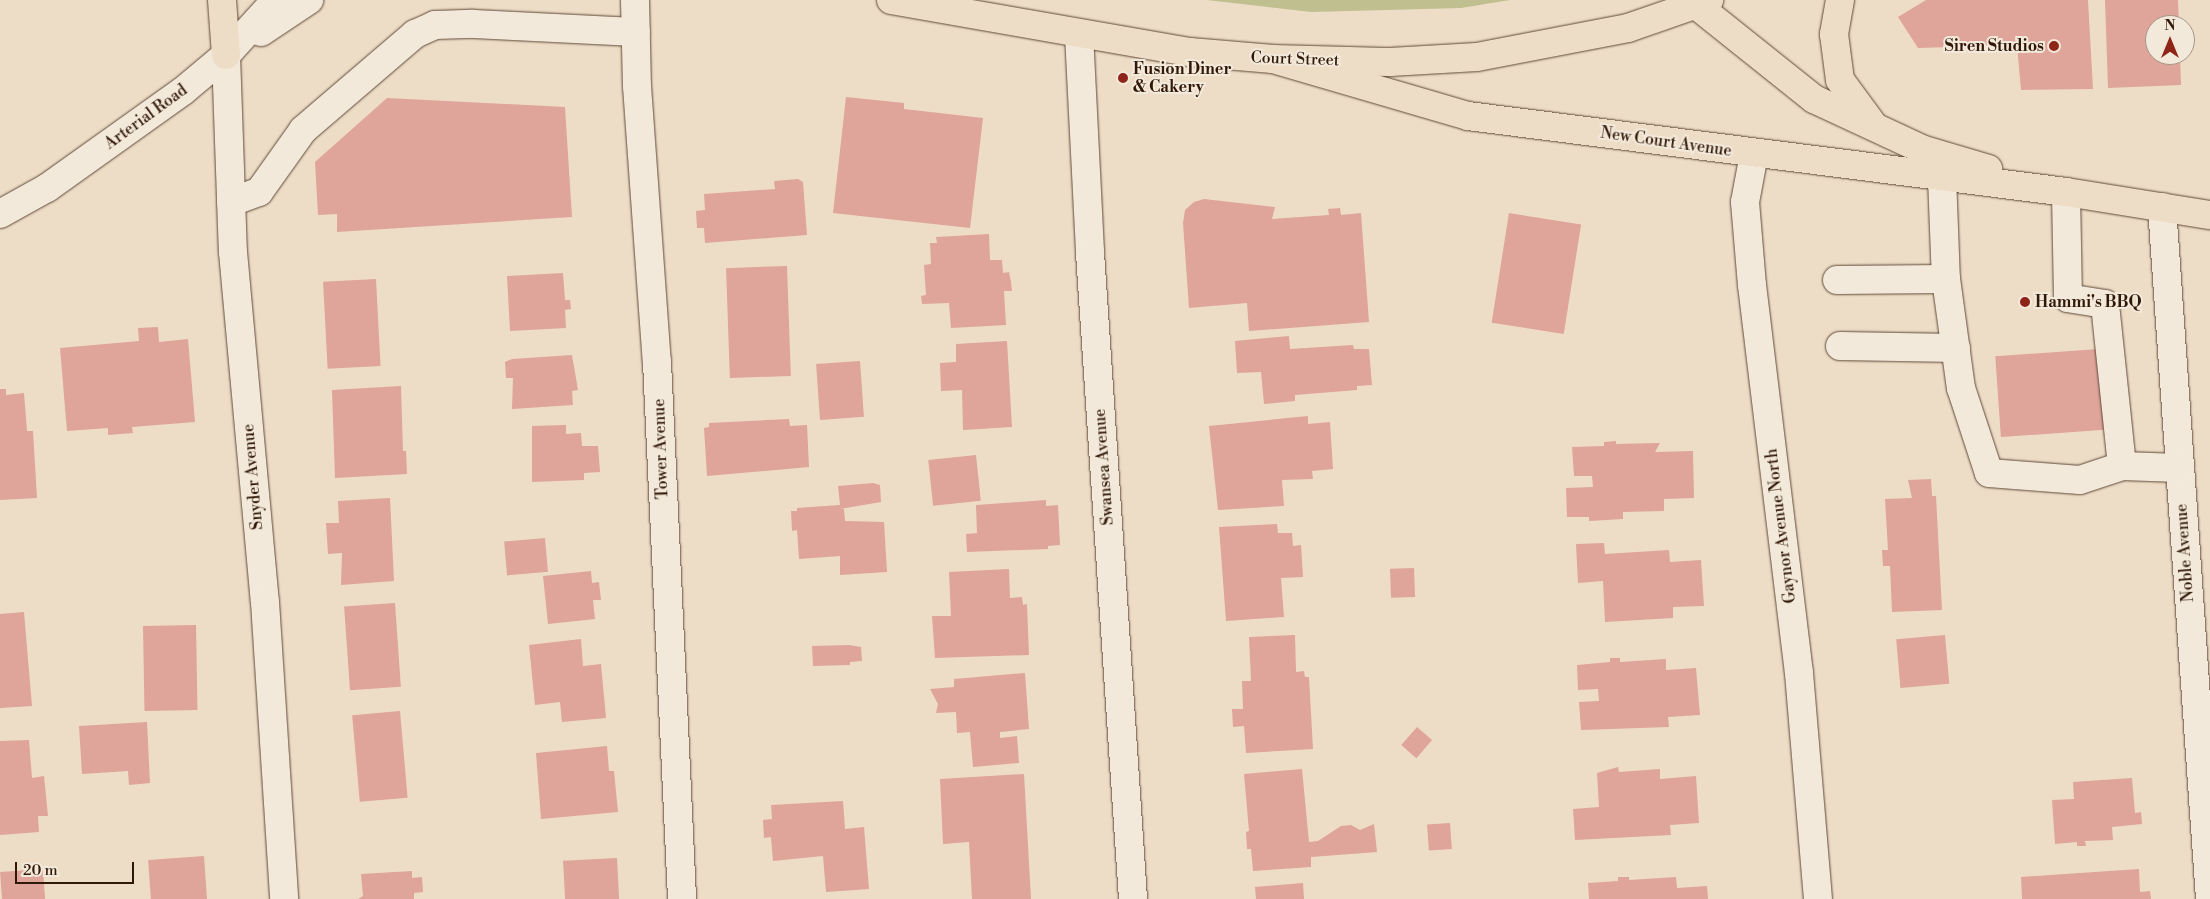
<!DOCTYPE html>
<style>
body{margin:0}
#map{position:relative;width:2210px;height:899px;overflow:hidden;background:#edddc6;font-family:"Libre Bodoni",serif}
div>[style]{position:absolute}
[style*='--x']{left:calc(var(--x)*1px);top:calc(var(--y)*1px);width:calc(var(--w)*1px);rotate:calc(var(--a)*1deg)}
.green>*{inset:0;background:#bfbf90}
.building>*{inset:0;background:#dfa49a;transform-origin:0 0}
.roads{filter:drop-shadow(0 0 1px #5f4938) drop-shadow(0 0 1px #5f4938)}
.minor>*{height:28px;margin:-14px;padding:0 14px;transform-origin:14px;border-radius:14px;background:#f3e9da}
.major>*{height:28px;margin:-14px;padding:0 14px;transform-origin:14px;border-radius:14px;background:#edddc6}
.dots>*{width:14px;height:14px;translate:-50% -50%;box-sizing:border-box;border:2px solid #f3e9da;border-radius:50%}
span{translate:-50% -50%;white-space:nowrap;text-align:center;line-height:1.15;-webkit-text-stroke:4px #f3e9da;paint-order:stroke}
.poi-label{font-size:16px;color:#301808;font-weight:700}
.right{translate:-100% -50%;text-align:right}
.left{translate:0 -50%;text-align:left}
.street-label{font-size:16px;color:#301808}
.north{position:absolute;left:2145px;top:15px;width:50px;height:50px;box-sizing:border-box;background:#f3e9da;border:1px solid #a59586;border-radius:50%;rotate:0deg;font-size:14px;font-weight:700;line-height:20px;text-align:center;color:#301808}
.north::after{content:'';display:block;margin:auto;width:18px;height:22px;background:#8f2418;clip-path:polygon(50% 0,100% 100%,50% 72%,0 100%)}
.scale{position:absolute;left:15px;top:862px;width:119px;height:22px;box-sizing:border-box;border:2px solid #301808;border-top:0;padding-left:6px;font-size:15px;line-height:18px;white-space:nowrap;color:#301808;-webkit-text-stroke:4px #f3e9da;paint-order:stroke}
</style>
<div id="map">
<div class="green">
<i style="clip-path:polygon(1207px 0,1510px 0,1461px 8px,1311px 12px)"></i>
</div>
<div class="building">
<i style="clip-path:polygon(1926px 0,2088px 0,2093px 89px,2021px 90px,2017px 45px,1918px 48px,1898px 17px)"></i>
<i style="clip-path:polygon(2105px 0,2178px 0,2179px 25px,2155px 25px,2155px 55px,2180px 55px,2181px 85px,2108px 88px)"></i>
<i style="clip-path:polygon(846px 97px,904px 103px,904px 109px,983px 118px,970px 228px,833px 213px)"></i>
<i style="clip-path:polygon(387px 98px,565px 107px,572px 217px,337px 232px,337px 214px,318px 215px,315px 162px)"></i>
<i style="clip-path:polygon(798px 179px,803px 182px,807px 235px,705px 243px,704px 228px,697px 228px,696px 211px,705px 210px,704px 194px,775px 189px,774px 181px)"></i>
<i style="clip-path:polygon(1204px 199px,1275px 207px,1272px 219px,1329px 215px,1328px 209px,1340px 208px,1341px 215px,1361px 213px,1369px 322px,1249px 331px,1247px 303px,1189px 308px,1183px 223px,1185px 210px,1194px 202px)"></i>
<i style="left:1509px;top:213px;width:73px;height:111px;rotate:9deg"></i>
<i style="clip-path:polygon(989px 234px,990px 260px,1002px 260px,1003px 273px,1009px 272px,1011px 282px,1012px 291px,1004px 291px,1006px 325px,951px 328px,949px 303px,922px 304px,921px 296px,926px 295px,924px 265px,931px 264px,930px 243px,937px 243px,936px 237px)"></i>
<i style="left:787px;top:266px;width:110px;height:61px;rotate:88deg"></i>
<i style="clip-path:polygon(563px 273px,565px 300px,570px 300px,571px 309px,565px 310px,566px 328px,510px 331px,507px 276px)"></i>
<i style="left:376px;top:279px;width:87px;height:53px;rotate:87deg"></i>
<i style="clip-path:polygon(158px 327px,159px 342px,188px 339px,195px 422px,132px 427px,133px 433px,108px 435px,108px 428px,67px 431px,60px 348px,139px 341px,138px 328px)"></i>
<i style="clip-path:polygon(1289px 336px,1290px 349px,1353px 345px,1354px 349px,1369px 349px,1372px 385px,1357px 386px,1357px 390px,1295px 395px,1295px 401px,1264px 404px,1261px 372px,1237px 373px,1235px 341px)"></i>
<i style="clip-path:polygon(1007px 341px,1012px 427px,963px 430px,962px 390px,941px 391px,940px 363px,956px 362px,956px 344px)"></i>
<i style="left:2099px;top:349px;width:81px;height:104px;rotate:86deg"></i>
<i style="clip-path:polygon(572px 355px,578px 390px,572px 391px,573px 405px,512px 409px,513px 378px,506px 378px,505px 362px,512px 359px)"></i>
<i style="left:860px;top:361px;width:56px;height:44px;rotate:86deg"></i>
<i style="clip-path:polygon(401px 386px,403px 451px,406px 451px,407px 474px,335px 478px,332px 390px)"></i>
<i style="clip-path:polygon(0 389px,6px 389px,6px 395px,24px 393px,27px 431px,33px 431px,37px 498px,0 500px)"></i>
<i style="clip-path:polygon(1308px 416px,1308px 424px,1330px 422px,1333px 469px,1312px 471px,1313px 479px,1282px 480px,1284px 506px,1218px 510px,1209px 426px)"></i>
<i style="clip-path:polygon(789px 419px,790px 426px,807px 425px,809px 467px,707px 476px,704px 428px,709px 427px,709px 423px)"></i>
<i style="clip-path:polygon(566px 425px,566px 434px,581px 433px,582px 446px,598px 446px,600px 472px,584px 473px,584px 480px,532px 482px,532px 426px)"></i>
<i style="clip-path:polygon(1616px 441px,1616px 444px,1660px 443px,1655px 452px,1693px 451px,1694px 498px,1664px 499px,1664px 511px,1623px 512px,1623px 519px,1589px 521px,1589px 517px,1567px 517px,1566px 488px,1593px 487px,1592px 476px,1574px 476px,1572px 447px,1604px 446px,1604px 442px)"></i>
<i style="left:976px;top:455px;width:46px;height:48px;rotate:84deg"></i>
<i style="clip-path:polygon(1931px 479px,1932px 496px,1936px 496px,1942px 610px,1892px 612px,1890px 566px,1883px 566px,1882px 550px,1888px 550px,1885px 499px,1912px 498px,1908px 480px)"></i>
<i style="clip-path:polygon(873px 483px,880px 485px,881px 502px,840px 509px,844px 509px,845px 521px,884px 522px,887px 572px,840px 575px,840px 556px,799px 559px,797px 530px,792px 531px,791px 511px,797px 511px,797px 508px,840px 505px,838px 486px)"></i>
<i style="clip-path:polygon(390px 498px,394px 581px,341px 585px,342px 553px,328px 554px,326px 523px,339px 523px,338px 501px)"></i>
<i style="clip-path:polygon(1046px 500px,1046px 506px,1058px 505px,1060px 545px,1048px 546px,1048px 549px,967px 552px,966px 534px,977px 533px,976px 505px)"></i>
<i style="clip-path:polygon(1277px 524px,1278px 533px,1292px 533px,1293px 546px,1301px 545px,1303px 577px,1281px 578px,1284px 617px,1226px 621px,1219px 527px)"></i>
<i style="left:545px;top:538px;width:34px;height:41px;rotate:85deg"></i>
<i style="clip-path:polygon(1604px 543px,1605px 554px,1669px 550px,1670px 562px,1701px 560px,1704px 606px,1673px 607px,1673px 618px,1605px 622px,1603px 581px,1578px 583px,1576px 544px)"></i>
<i style="left:1414px;top:568px;width:29px;height:24px;rotate:88deg"></i>
<i style="clip-path:polygon(1009px 569px,1010px 598px,1022px 597px,1023px 605px,1027px 604px,1029px 655px,935px 658px,932px 616px,951px 616px,949px 572px)"></i>
<i style="clip-path:polygon(591px 571px,592px 583px,599px 582px,601px 600px,593px 600px,595px 619px,548px 624px,543px 576px)"></i>
<i style="left:395px;top:603px;width:84px;height:51px;rotate:86deg"></i>
<i style="clip-path:polygon(24px 612px,32px 706px,0 708px,0 614px)"></i>
<i style="left:196px;top:625px;width:85px;height:53px;rotate:89deg"></i>
<i style="clip-path:polygon(1295px 635px,1296px 672px,1304px 671px,1305px 677px,1309px 677px,1313px 749px,1246px 753px,1244px 726px,1233px 727px,1232px 709px,1243px 709px,1242px 681px,1251px 681px,1249px 637px)"></i>
<i style="left:1945px;top:635px;width:49px;height:49px;rotate:85deg"></i>
<i style="clip-path:polygon(581px 639px,583px 666px,601px 664px,606px 718px,562px 722px,560px 702px,535px 705px,529px 645px)"></i>
<i style="clip-path:polygon(849px 645px,861px 647px,862px 661px,850px 662px,850px 665px,813px 666px,812px 646px)"></i>
<i style="clip-path:polygon(1610px 658px,1620px 658px,1620px 662px,1666px 659px,1666px 670px,1696px 668px,1700px 715px,1668px 717px,1669px 727px,1581px 730px,1579px 702px,1599px 701px,1598px 689px,1578px 690px,1577px 665px,1610px 662px)"></i>
<i style="clip-path:polygon(1025px 673px,1029px 729px,1000px 732px,1000px 738px,1017px 736px,1019px 763px,973px 767px,970px 732px,957px 733px,956px 712px,936px 713px,938px 704px,930px 689px,954px 687px,954px 679px)"></i>
<i style="left:400px;top:711px;width:87px;height:48px;rotate:85deg"></i>
<i style="clip-path:polygon(147px 722px,150px 783px,129px 785px,128px 771px,82px 774px,79px 726px)"></i>
<i style="left:1417px;top:727px;width:20px;height:24px;rotate:41deg"></i>
<i style="clip-path:polygon(29px 740px,32px 778px,44px 776px,48px 816px,38px 816px,39px 832px,0 835px,0 741px)"></i>
<i style="clip-path:polygon(607px 746px,609px 771px,614px 771px,618px 812px,541px 819px,536px 753px)"></i>
<i style="clip-path:polygon(1618px 767px,1619px 772px,1660px 769px,1660px 779px,1696px 776px,1699px 823px,1670px 825px,1671px 835px,1575px 840px,1573px 809px,1599px 807px,1597px 773px)"></i>
<i style="clip-path:polygon(1302px 769px,1309px 842px,1318px 841px,1341px 826px,1351px 825px,1360px 830px,1374px 824px,1377px 852px,1311px 857px,1311px 867px,1253px 871px,1251px 849px,1247px 849px,1246px 832px,1249px 831px,1244px 774px)"></i>
<i style="clip-path:polygon(1024px 774px,1031px 899px,972px 899px,969px 842px,943px 844px,940px 779px)"></i>
<i style="clip-path:polygon(2132px 778px,2135px 813px,2141px 812px,2142px 824px,2112px 827px,2113px 840px,2085px 841px,2086px 846px,2077px 846px,2077px 842px,2055px 844px,2052px 800px,2074px 799px,2073px 782px)"></i>
<i style="clip-path:polygon(843px 801px,845px 829px,864px 827px,869px 889px,826px 892px,823px 856px,773px 861px,771px 837px,764px 838px,763px 820px,772px 819px,771px 805px)"></i>
<i style="left:1450px;top:823px;width:26px;height:23px;rotate:86deg"></i>
<i style="left:204px;top:856px;width:43px;height:56px;rotate:86deg"></i>
<i style="left:617px;top:858px;width:41px;height:54px;rotate:87deg"></i>
<i style="left:43px;top:869px;width:30px;height:43px;rotate:86deg"></i>
<i style="clip-path:polygon(2139px 869px,2140px 892px,2150px 891px,2151px 899px,2022px 899px,2021px 877px)"></i>
<i style="clip-path:polygon(412px 871px,412px 878px,422px 877px,423px 892px,414px 893px,414px 899px,358px 899px,363px 896px,361px 874px)"></i>
<i style="clip-path:polygon(1618px 877px,1629px 877px,1629px 880px,1676px 877px,1677px 888px,1707px 886px,1708px 899px,1589px 899px,1588px 883px,1618px 881px)"></i>
<i style="clip-path:polygon(1303px 883px,1304px 899px,1256px 899px,1255px 887px)"></i>
</div>
<div class="roads">
<div class="minor">
<i style="--x:635;--y:0;--w:86;--a:88.7"></i>
<i style="--x:637;--y:86;--w:277;--a:85.9"></i>
<i style="--x:657;--y:362;--w:538;--a:87.33"></i>
<i style="--x:261;--y:32;--w:58;--a:-33.7"></i>
<i style="--x:1079;--y:34;--w:219;--a:87.1"></i>
<i style="--x:1090;--y:253;--w:647;--a:86.19"></i>
<i style="--x:226;--y:55;--w:197;--a:88"></i>
<i style="--x:233;--y:252;--w:351;--a:84.8"></i>
<i style="--x:265;--y:602;--w:298;--a:86.3"></i>
<i style="--x:1754;--y:154;--w:49;--a:100.6"></i>
<i style="--x:1745;--y:202;--w:83;--a:85.2"></i>
<i style="--x:1752;--y:285;--w:391;--a:83.1"></i>
<i style="--x:1799;--y:673;--w:227;--a:85.2"></i>
<i style="--x:1942;--y:177;--w:102;--a:87.8"></i>
<i style="--x:1946;--y:279;--w:110;--a:82.2"></i>
<i style="--x:1961;--y:388;--w:89;--a:71.8"></i>
<i style="--x:1989;--y:473;--w:91;--a:4.4"></i>
<i style="--x:2080;--y:480;--w:44;--a:-18.4"></i>
<i style="--x:2122;--y:466;--w:163;--a:-96"></i>
<i style="--x:2105;--y:304;--w:37;--a:-171"></i>
<i style="--x:2068;--y:298;--w:106;--a:-91.1"></i>
<i style="--x:231;--y:202;--w:30;--a:-20"></i>
<i style="--x:259;--y:192;--w:76;--a:-54.6"></i>
<i style="--x:303;--y:130;--w:148;--a:-40.6"></i>
<i style="--x:415;--y:34;--w:22;--a:-24"></i>
<i style="--x:435;--y:25;--w:38;--a:-2"></i>
<i style="--x:473;--y:24;--w:163;--a:2.8"></i>
<i style="--x:2162;--y:207;--w:694;--a:86.03"></i>
<i style="--x:0;--y:214;--w:54;--a:-29"></i>
<i style="--x:47;--y:188;--w:167;--a:-35.5"></i>
<i style="--x:183;--y:91;--w:56;--a:-39.9"></i>
<i style="--x:226;--y:55;--w:74;--a:-47.7"></i>
<i style="--x:1837;--y:280;--w:109;--a:-0.5"></i>
<i style="--x:1840;--y:346;--w:116;--a:1"></i>
<i style="--x:2122;--y:466;--w:57;--a:2"></i>
</div>
<div class="major">
<i style="--x:222;--y:0;--w:55;--a:85.8"></i>
<i style="--x:891;--y:0;--w:303;--a:9.9"></i>
<i style="--x:1190;--y:52;--w:83;--a:4.8"></i>
<i style="--x:1273;--y:59;--w:117;--a:1.5"></i>
<i style="--x:1390;--y:62;--w:87;--a:-3.3"></i>
<i style="--x:1477;--y:57;--w:154;--a:-10.9"></i>
<i style="--x:1628;--y:28;--w:86;--a:-19.1"></i>
<i style="--x:1690;--y:0;--w:159;--a:38.6"></i>
<i style="--x:1814;--y:99;--w:121;--a:24.9"></i>
<i style="--x:1924;--y:150;--w:67;--a:16.5"></i>
<i style="--x:1840;--y:0;--w:35;--a:100"></i>
<i style="--x:1834;--y:34;--w:46;--a:82.6"></i>
<i style="--x:1840;--y:80;--w:56;--a:53.7"></i>
<i style="--x:1273;--y:59;--w:203;--a:16.3"></i>
<i style="--x:1468;--y:116;--w:603;--a:7.24"></i>
<i style="--x:2066;--y:192;--w:146;--a:9.1"></i>
</div>
</div>
<div class="dots">
<i style="left:2054px;top:46px;background:#8f2418"></i>
<i style="left:1123px;top:78px;background:#8f2418"></i>
<i style="left:2025px;top:302px;background:#8f2418"></i>
</div>
<div class="poi-label">
<span class="right" style="left:2044px;top:46px">Siren Studios</span>
<span class="left" style="left:1133px;top:78px">Fusion Diner<br>&amp; Cakery</span>
<span class="left" style="left:2035px;top:302px">Hammi's BBQ</span>
</div>
<div class="street-label">
<span style="left:1295px;top:59px;rotate:2deg">Court Street</span>
<span style="left:146px;top:117px;rotate:-36deg">Arterial Road</span>
<span style="left:1666px;top:142px;rotate:8deg">New Court Avenue</span>
<span style="left:661px;top:449px;rotate:-92deg">Tower Avenue</span>
<span style="left:1104px;top:467px;rotate:-94deg">Swansea Avenue</span>
<span style="left:253px;top:477px;rotate:-95deg">Snyder Avenue</span>
<span style="left:1781px;top:526px;rotate:-97deg">Gaynor Avenue North</span>
<span style="left:2185px;top:553px;rotate:-94deg">Noble Avenue</span>
</div>
<div class="north">N</div>
<div class="scale">20 m</div>
</div>
